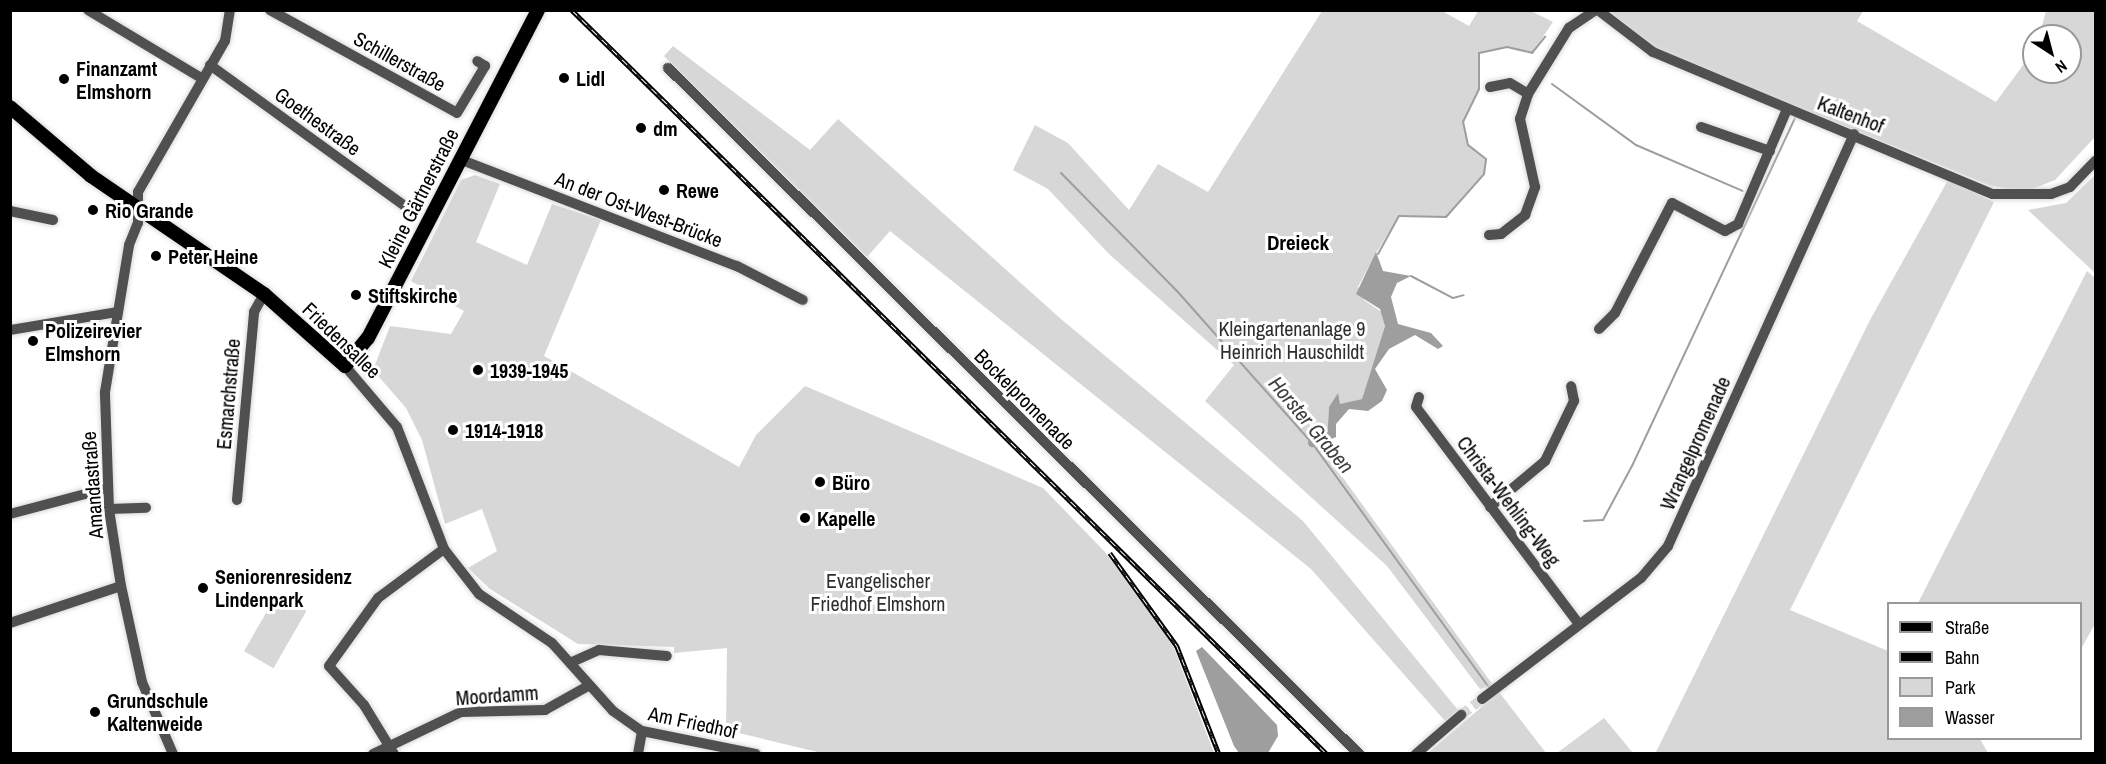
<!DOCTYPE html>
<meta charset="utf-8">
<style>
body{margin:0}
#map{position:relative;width:2106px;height:764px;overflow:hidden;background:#fff;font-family:"Archivo Narrow",sans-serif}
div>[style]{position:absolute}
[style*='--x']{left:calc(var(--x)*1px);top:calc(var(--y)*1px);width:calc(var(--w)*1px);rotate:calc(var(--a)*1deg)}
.green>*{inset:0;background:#d7d7d7;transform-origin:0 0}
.water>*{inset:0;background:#9e9e9e}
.stream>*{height:2px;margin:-1px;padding:0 1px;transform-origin:1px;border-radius:1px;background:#9e9e9e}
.canal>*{height:8px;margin:-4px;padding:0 4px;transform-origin:4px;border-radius:4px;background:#9e9e9e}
.minor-tunnel>*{height:10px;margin-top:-5px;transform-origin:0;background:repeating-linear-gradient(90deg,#d9d9d9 0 10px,transparent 0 15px)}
.roads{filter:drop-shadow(0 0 2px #dbdbdb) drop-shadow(0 0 2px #dbdbdb)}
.minor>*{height:10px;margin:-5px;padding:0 5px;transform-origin:5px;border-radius:5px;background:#505050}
.major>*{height:14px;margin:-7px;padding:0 7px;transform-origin:7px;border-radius:7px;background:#000}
.rail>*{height:4.5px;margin-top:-2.25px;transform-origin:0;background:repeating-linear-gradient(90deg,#fff 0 7px,#000 0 14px);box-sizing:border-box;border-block:2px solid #000}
.dots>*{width:16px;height:16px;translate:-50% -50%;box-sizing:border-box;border:3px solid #fff;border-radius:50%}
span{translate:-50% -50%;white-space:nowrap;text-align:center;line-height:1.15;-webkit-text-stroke:6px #fff;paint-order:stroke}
.street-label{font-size:20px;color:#000}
.poi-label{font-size:20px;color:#000;font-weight:700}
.left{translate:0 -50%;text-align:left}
.park-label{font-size:20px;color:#2e2e2e}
.neighbourhood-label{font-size:21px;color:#000;font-weight:700}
.water-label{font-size:21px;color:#3f3f3f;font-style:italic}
.frame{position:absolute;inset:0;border:12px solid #000;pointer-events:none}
.legend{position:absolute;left:1887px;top:602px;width:195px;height:138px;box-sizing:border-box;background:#fff;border:2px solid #999;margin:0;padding:8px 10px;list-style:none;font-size:18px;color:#000}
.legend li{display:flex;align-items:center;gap:12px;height:30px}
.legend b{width:30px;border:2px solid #999}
.north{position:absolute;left:2022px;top:24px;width:60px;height:60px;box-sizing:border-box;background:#fff;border:2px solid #999;border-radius:50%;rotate:144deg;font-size:16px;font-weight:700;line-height:24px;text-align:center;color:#000}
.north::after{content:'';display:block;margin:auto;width:21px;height:27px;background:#000;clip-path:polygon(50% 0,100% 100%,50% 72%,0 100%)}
</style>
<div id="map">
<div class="green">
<i style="clip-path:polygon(1322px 11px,1442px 11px,1469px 26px,1478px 11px,1531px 11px,1553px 22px,1532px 53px,1507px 47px,1479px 54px,1479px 90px,1463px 122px,1468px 145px,1486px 159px,1484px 174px,1446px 217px,1399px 216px,1376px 253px,1358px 287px,1364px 300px,1383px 313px,1385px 326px,1362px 399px,1329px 407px,1327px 441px,1320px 446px,1493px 685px,1480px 689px,1387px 566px,1205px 401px,1234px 365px,1109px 254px,1048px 189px,1013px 170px,1035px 125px,1068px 143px,1129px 210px,1158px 164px,1208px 192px)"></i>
<i style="clip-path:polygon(1609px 11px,1863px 11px,1857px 21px,1996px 102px,2034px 50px,2034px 72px,2070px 72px,2070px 36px,2039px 36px,2046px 11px,2095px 11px,2095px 137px,2055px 180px,2027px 191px,1991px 186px,1657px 49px)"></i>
<i style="clip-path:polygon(673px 46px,810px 150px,838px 119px,1061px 319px,1303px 521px,1458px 710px,1445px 721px,1311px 569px,890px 231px,867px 257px,664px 56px)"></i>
<i style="clip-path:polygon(475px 175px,500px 184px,476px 242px,527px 265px,552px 204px,601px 220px,544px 356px,739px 467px,756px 435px,805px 386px,1043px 488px,1105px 552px,1154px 616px,1174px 648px,1214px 753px,826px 754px,726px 730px,727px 648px,674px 653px,674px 647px,578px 644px,490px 589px,468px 568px,497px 551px,482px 509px,445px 524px,422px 440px,406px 408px,373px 370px,390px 326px,451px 334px,464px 311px,411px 281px,461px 180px)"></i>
<i style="clip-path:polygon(2095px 175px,2095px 273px,2028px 210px,2066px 203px)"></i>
<i style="clip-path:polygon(1948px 180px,1994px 202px,1790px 610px,1888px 651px,1888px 738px,1980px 739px,1988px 753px,1655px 754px,1870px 320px)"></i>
<i style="clip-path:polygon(2087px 271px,2096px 279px,2096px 622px,2081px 649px,2080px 604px,1918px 603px)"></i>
<i style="left:277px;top:594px;width:34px;height:66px;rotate:30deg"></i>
<i style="clip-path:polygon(1499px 692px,1546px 753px,1427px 754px)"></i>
<i style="clip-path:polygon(1604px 718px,1633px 753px,1557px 753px)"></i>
</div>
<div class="water">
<i style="clip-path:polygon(1376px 252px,1383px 271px,1411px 276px,1397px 283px,1391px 297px,1398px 324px,1431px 333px,1443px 346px,1438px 349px,1415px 335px,1389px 349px,1375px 369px,1387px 390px,1382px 401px,1368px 411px,1349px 409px,1336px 424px,1336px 437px,1327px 441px,1329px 407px,1338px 393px,1340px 404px,1362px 399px,1385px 326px,1380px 309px,1356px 294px)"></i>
<i style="clip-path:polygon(1202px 647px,1277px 725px,1278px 736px,1268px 753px,1239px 753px,1234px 746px,1196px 651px)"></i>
</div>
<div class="stream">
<i style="--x:1552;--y:84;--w:104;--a:36"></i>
<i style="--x:1636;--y:145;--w:116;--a:23.3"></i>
<i style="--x:1061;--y:173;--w:165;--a:45.5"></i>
<i style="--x:1177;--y:291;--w:203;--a:48.4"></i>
<i style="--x:1312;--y:443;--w:304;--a:54.1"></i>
<i style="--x:1378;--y:254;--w:43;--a:-61.1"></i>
<i style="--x:1399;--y:216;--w:47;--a:1.2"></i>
<i style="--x:1446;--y:217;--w:57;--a:-48.5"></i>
<i style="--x:1484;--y:174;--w:15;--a:-82"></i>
<i style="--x:1486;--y:159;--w:23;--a:-142"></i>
<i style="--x:1468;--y:145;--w:24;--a:-102"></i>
<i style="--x:1463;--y:122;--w:37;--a:-64"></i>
<i style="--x:1479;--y:89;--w:36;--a:-90"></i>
<i style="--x:1479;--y:53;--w:29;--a:-12"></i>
<i style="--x:1507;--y:47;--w:26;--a:13"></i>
<i style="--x:1532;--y:53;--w:21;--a:-51"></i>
<i style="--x:1411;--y:276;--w:47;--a:27.6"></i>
<i style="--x:1453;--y:298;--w:11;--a:-15"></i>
<i style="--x:1584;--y:521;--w:19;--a:-3"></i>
<i style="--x:1603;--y:520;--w:61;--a:-61.8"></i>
<i style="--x:1632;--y:466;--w:384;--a:-64.9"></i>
</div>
<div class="canal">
<i style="--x:1312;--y:443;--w:17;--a:-25"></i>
</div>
<div class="minor-tunnel">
<i style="--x:1461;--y:715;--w:26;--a:-37"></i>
</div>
<div class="roads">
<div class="minor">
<i style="--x:88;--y:10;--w:132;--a:31"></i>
<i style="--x:270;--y:10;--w:213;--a:28.8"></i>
<i style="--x:457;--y:113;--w:55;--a:-59.2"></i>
<i style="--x:485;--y:66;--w:9;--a:-148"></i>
<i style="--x:1598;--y:10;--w:69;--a:37.4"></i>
<i style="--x:1653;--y:52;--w:368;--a:22.7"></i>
<i style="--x:1993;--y:194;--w:58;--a:0"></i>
<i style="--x:2051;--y:194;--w:20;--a:-20"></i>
<i style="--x:2070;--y:187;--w:37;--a:-46"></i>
<i style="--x:210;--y:65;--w:241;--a:35.9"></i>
<i style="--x:668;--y:68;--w:974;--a:44.79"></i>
<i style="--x:1490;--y:87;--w:20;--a:-11"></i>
<i style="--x:1510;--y:83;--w:21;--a:31"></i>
<i style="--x:1701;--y:127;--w:73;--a:19.2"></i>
<i style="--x:459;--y:159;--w:298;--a:21.1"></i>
<i style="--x:737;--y:266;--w:74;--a:27.3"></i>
<i style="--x:10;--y:211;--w:44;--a:11.8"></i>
<i style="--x:1489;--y:235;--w:12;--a:-5"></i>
<i style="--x:1501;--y:234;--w:31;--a:-38"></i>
<i style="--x:1525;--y:215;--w:30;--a:-70"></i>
<i style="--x:1535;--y:187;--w:70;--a:-102.4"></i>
<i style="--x:1520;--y:119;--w:26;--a:-72"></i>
<i style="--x:1528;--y:94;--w:78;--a:-58.2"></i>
<i style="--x:1569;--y:28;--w:32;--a:-34"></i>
<i style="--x:1599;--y:329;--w:23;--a:-45"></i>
<i style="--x:1615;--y:313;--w:124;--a:-62.6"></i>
<i style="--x:1672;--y:203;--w:60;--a:27.8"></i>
<i style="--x:1725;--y:231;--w:15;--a:-28"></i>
<i style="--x:1738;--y:224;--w:125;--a:-66.9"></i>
<i style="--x:10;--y:330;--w:109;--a:-9.5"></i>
<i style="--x:345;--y:366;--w:80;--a:49.6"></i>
<i style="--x:397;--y:427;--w:131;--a:68.9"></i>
<i style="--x:444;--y:549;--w:57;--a:52.1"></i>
<i style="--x:479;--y:594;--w:88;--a:33.9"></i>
<i style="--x:552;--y:643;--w:91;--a:48.1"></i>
<i style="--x:613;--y:711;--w:35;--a:35"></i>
<i style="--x:642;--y:731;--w:116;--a:11.4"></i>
<i style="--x:1419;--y:397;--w:10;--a:107"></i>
<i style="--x:1416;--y:407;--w:271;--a:53.1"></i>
<i style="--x:237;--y:500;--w:189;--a:-84.8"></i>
<i style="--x:254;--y:312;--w:21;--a:-61"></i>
<i style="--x:1490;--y:507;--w:72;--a:-39.9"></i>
<i style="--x:1545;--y:461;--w:67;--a:-64.2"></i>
<i style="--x:1574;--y:401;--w:15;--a:-101"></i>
<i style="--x:109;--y:509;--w:37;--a:-2"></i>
<i style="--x:10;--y:514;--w:101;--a:-14.9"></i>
<i style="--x:10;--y:623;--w:117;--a:-18.4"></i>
<i style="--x:572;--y:662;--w:30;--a:-24"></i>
<i style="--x:599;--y:650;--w:68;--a:5"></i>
<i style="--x:1482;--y:699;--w:200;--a:-37.3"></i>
<i style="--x:1641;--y:578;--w:42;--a:-49.8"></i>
<i style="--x:1668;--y:546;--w:452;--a:-65.7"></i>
<i style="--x:173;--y:754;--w:78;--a:-113.3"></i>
<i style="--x:142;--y:682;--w:98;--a:-102.3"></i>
<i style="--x:121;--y:586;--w:78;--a:-98.9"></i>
<i style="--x:109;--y:509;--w:117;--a:-92"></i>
<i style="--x:105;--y:392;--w:149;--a:-80.7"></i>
<i style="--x:129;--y:245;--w:24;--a:-68"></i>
<i style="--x:138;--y:223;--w:31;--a:-90"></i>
<i style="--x:138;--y:192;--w:174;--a:-60.1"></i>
<i style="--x:225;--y:41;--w:31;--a:-81"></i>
<i style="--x:373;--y:754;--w:98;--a:-25.5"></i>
<i style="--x:461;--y:712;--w:84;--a:-1.4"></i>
<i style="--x:545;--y:710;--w:51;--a:-29.1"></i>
<i style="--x:394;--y:754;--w:57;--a:-121.5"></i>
<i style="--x:364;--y:705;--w:52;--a:-131.9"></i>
<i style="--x:329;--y:666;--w:84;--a:-54.2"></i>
<i style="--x:378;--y:598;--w:82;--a:-36.6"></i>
<i style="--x:638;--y:754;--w:23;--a:-80"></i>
<i style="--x:1416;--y:754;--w:60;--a:-40.9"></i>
</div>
<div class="major">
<i style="--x:10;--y:107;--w:106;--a:40.4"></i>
<i style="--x:91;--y:176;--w:209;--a:34.3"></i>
<i style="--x:264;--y:294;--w:108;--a:41.6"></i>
<i style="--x:345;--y:366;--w:36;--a:-51"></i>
<i style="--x:368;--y:338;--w:369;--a:-62.6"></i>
</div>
</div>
<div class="rail">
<i style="--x:572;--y:10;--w:1060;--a:44.58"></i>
<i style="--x:1110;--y:553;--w:115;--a:54.2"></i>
<i style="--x:1177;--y:646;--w:116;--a:68.7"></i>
</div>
<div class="dots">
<i style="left:564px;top:78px;background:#000"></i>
<i style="left:64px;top:79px;background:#000"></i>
<i style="left:641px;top:128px;background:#000"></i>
<i style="left:664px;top:190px;background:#000"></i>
<i style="left:93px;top:210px;background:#000"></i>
<i style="left:156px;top:256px;background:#000"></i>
<i style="left:356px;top:295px;background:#000"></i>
<i style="left:33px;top:341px;background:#000"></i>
<i style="left:478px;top:370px;background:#000"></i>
<i style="left:453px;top:430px;background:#000"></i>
<i style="left:820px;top:482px;background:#000"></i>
<i style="left:805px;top:518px;background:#000"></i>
<i style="left:203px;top:588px;background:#000"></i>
<i style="left:95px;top:712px;background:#000"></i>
</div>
<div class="street-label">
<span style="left:400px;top:61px;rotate:29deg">Schillerstraße</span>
<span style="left:1851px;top:114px;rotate:21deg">Kaltenhof</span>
<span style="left:318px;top:121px;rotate:36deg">Goethestraße</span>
<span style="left:418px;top:198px;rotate:-63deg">Kleine Gärtnerstraße</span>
<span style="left:639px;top:209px;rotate:21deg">An der Ost-West-Brücke</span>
<span style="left:342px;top:340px;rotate:44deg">Friedensallee</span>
<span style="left:228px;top:394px;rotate:-85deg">Esmarchstraße</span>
<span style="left:1025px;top:399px;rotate:45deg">Bockelpromenade</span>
<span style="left:1695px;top:443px;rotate:-66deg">Wrangelpromenade</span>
<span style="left:92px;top:485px;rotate:-94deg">Amandastraße</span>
<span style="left:1509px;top:501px;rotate:53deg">Christa-Wehling-Weg</span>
<span style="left:497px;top:695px;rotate:-4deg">Moordamm</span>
<span style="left:693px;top:722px;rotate:12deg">Am Friedhof</span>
</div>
<div class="poi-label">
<span class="left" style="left:76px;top:80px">Finanzamt<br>Elmshorn</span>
<span class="left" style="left:576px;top:78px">Lidl</span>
<span class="left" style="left:653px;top:128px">dm</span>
<span class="left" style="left:676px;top:190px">Rewe</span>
<span class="left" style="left:105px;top:210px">Rio Grande</span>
<span class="left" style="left:168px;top:256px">Peter Heine</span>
<span class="left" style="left:368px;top:295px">Stiftskirche</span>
<span class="left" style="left:45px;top:342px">Polizeirevier<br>Elmshorn</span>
<span class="left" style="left:490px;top:370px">1939-1945</span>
<span class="left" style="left:465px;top:430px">1914-1918</span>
<span class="left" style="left:832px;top:482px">Büro</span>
<span class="left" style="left:817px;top:518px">Kapelle</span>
<span class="left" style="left:215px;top:588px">Seniorenresidenz<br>Lindenpark</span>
<span class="left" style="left:107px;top:712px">Grundschule<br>Kaltenweide</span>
</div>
<div class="park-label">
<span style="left:1292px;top:340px">Kleingartenanlage 9<br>Heinrich Hauschildt</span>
<span style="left:878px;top:592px">Evangelischer<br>Friedhof Elmshorn</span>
</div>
<div class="neighbourhood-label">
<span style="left:1298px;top:243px">Dreieck</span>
</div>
<div class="water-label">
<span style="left:1311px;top:425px;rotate:50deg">Horster Graben</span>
</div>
<div class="frame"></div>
<ul class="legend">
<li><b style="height:8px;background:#000"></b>Straße</li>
<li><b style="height:8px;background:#000"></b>Bahn</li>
<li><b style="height:16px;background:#d7d7d7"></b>Park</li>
<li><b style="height:16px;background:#9e9e9e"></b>Wasser</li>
</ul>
<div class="north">N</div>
</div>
